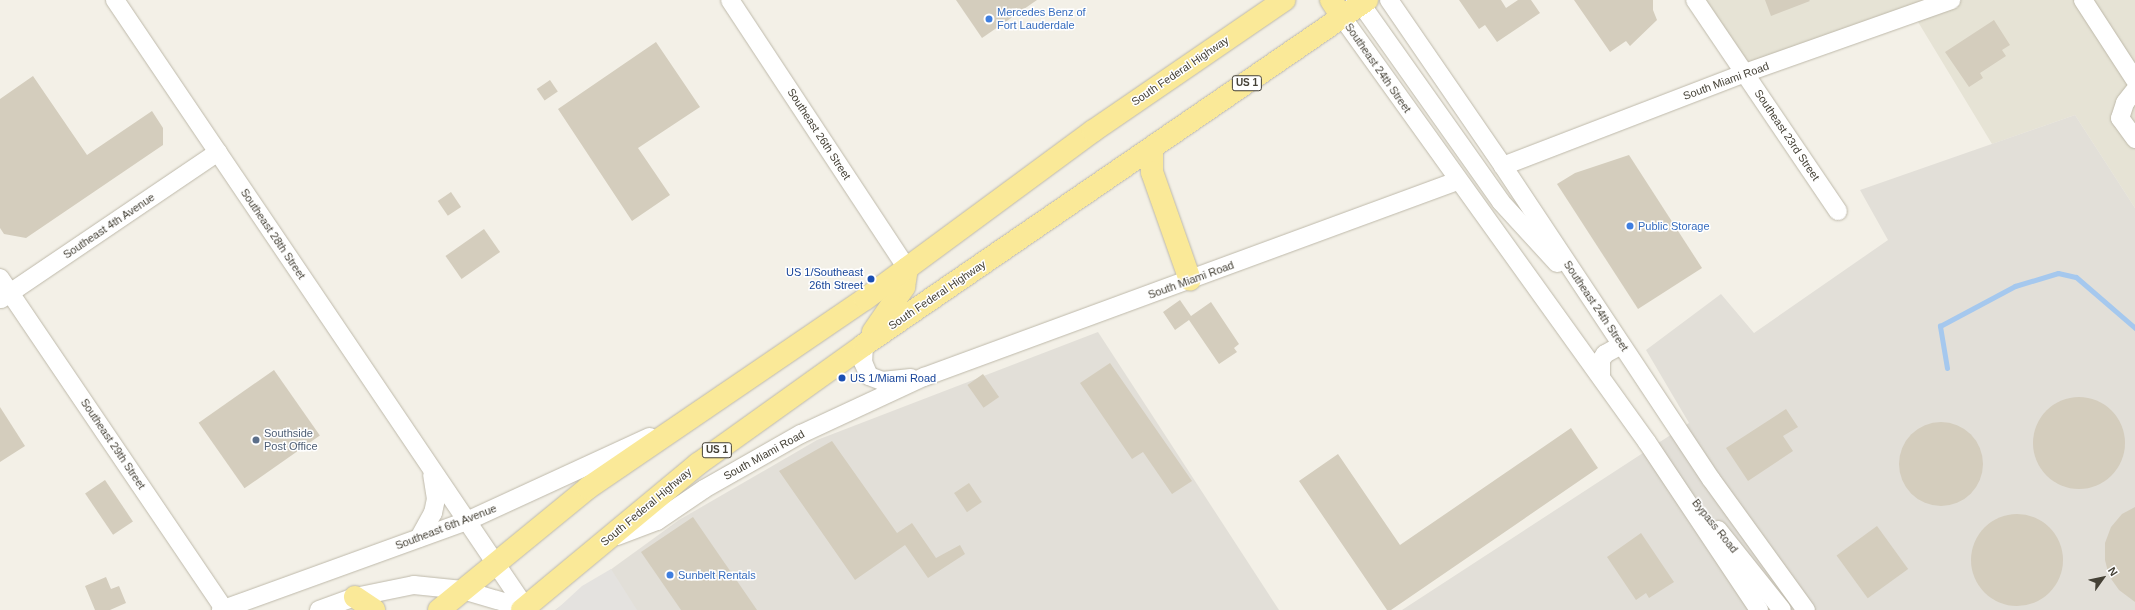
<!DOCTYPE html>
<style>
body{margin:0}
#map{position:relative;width:2135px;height:610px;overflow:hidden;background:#f3f0e7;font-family:Helvetica,sans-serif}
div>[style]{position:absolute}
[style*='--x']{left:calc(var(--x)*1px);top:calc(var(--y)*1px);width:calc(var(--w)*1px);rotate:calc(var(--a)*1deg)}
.residential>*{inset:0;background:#e6e3d5}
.industrial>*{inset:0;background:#e2dfd8}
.parking>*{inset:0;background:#e4e2df}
.stream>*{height:5px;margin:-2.5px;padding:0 2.5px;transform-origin:2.5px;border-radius:2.5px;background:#a5c8ee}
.building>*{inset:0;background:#d4cdbd;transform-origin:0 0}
.round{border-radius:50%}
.roads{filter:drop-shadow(0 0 1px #beb9aa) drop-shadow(0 0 1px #beb9aa)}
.minor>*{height:18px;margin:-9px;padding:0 9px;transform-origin:9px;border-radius:9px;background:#fff}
.major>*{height:22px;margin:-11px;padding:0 11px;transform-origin:11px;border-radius:11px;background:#fae998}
.dots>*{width:11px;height:11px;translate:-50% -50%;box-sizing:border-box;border:2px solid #fff;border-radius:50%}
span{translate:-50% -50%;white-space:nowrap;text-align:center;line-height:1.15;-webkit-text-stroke:3px #fff;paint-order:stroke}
.shield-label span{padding:1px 3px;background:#fff;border:1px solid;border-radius:3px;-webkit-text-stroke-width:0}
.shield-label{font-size:10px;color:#454136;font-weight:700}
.shop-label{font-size:11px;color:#366cbe}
.left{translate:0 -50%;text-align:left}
.street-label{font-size:11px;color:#454136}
.transit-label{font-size:11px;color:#164399}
.right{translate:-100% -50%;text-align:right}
.service-label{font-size:11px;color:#4e5e75}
.north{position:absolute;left:2083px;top:558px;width:40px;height:40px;-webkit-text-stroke:3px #fff;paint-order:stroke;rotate:57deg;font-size:11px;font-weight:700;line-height:16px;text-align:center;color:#454136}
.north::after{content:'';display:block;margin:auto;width:14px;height:18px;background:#454136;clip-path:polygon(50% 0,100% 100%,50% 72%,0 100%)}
</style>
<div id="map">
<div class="residential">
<i style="clip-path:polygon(1700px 0,2135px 0,2135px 208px,2075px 115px,1992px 144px,1912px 12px,1746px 69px)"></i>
</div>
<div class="industrial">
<i style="clip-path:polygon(2075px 115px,2135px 208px,2135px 610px,1402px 610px,1689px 423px,1646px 350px,1721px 294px,1754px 333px,1888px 240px,1860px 190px)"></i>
<i style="clip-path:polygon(1098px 332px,1279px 610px,555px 610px,679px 520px,817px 440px)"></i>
</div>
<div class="parking">
<i style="clip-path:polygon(611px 569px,637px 610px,556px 610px,582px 586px)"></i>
</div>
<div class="stream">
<i style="--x:1947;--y:368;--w:43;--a:-99.5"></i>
<i style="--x:1940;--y:326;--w:85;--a:-28.1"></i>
<i style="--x:2015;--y:286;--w:45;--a:-16.8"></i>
<i style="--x:2058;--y:273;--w:18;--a:13"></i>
<i style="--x:2076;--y:277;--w:78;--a:40.8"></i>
</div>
<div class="building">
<i style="clip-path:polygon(956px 0,1037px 0,982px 38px)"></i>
<i style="clip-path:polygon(1459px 0,1501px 0,1506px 8px,1518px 0,1531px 0,1540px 13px,1497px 42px,1485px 25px,1479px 29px)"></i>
<i style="clip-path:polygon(1574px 0,1653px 0,1653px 10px,1657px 20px,1630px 46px,1626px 41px,1610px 52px)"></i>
<i style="clip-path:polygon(1765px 0,1809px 0,1810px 1px,1771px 16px)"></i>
<i style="clip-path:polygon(1994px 20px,2010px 45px,2002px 50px,2006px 56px,1980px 73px,1983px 78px,1969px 87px,1945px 52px)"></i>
<i style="clip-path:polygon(656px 42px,700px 107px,638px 148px,670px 195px,632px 221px,558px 109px)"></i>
<i style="clip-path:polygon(33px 76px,87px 155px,152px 111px,163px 128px,163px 145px,26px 238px,4px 234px,0 228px,0 99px)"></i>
<i style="left:550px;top:80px;width:14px;height:16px;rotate:56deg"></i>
<i style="clip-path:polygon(1629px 155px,1702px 268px,1638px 309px,1557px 184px,1575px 173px)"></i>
<i style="left:451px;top:192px;width:18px;height:16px;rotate:56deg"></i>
<i style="left:484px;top:229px;width:28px;height:47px;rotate:55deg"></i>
<i style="clip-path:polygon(1180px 300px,1191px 316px,1211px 302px,1239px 344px,1234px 348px,1237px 352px,1219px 364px,1189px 320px,1175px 330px,1163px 312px)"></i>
<i style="clip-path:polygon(1110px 363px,1192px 481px,1172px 494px,1143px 452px,1132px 459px,1080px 383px)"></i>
<i style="left:274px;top:370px;width:80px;height:92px;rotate:55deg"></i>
<i style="left:983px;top:374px;width:28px;height:19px;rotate:55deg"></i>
<i class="round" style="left:2033px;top:397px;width:92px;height:92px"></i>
<i style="clip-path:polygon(0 407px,25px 446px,0 462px)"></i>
<i style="clip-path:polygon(1786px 409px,1798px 427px,1783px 436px,1793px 451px,1748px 481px,1726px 448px)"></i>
<i class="round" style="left:1899px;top:422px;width:84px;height:84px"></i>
<i style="clip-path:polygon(1571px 428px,1598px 468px,1391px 610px,1387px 610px,1299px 481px,1338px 454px,1400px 545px)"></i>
<i style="clip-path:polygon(832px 441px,897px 533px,912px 523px,936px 558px,960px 545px,965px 554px,928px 578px,905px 545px,855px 580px,779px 471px)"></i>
<i style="left:105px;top:480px;width:50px;height:24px;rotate:56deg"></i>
<i style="left:969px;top:483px;width:23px;height:18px;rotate:56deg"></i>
<i style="clip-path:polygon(2135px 507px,2135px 602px,2119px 590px,2109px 576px,2105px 560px,2105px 543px,2111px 527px,2122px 514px)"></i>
<i class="round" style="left:1971px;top:514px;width:92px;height:92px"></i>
<i style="clip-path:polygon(693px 517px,757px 610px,681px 610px,641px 552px)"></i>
<i style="left:1877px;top:526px;width:53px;height:50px;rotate:54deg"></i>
<i style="clip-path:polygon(1641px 533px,1674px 582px,1649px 598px,1646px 593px,1636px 600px,1607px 557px)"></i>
<i style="clip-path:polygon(106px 577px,111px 589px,119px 586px,126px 603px,110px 610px,95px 610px,85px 586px)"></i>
</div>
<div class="roads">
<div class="minor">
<i style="--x:115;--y:0;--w:736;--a:55.96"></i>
<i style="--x:730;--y:0;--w:321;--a:56.6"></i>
<i style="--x:1355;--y:0;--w:7;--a:34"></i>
<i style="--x:1361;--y:4;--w:242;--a:54.7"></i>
<i style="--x:1501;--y:202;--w:83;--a:47.4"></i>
<i style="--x:1389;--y:0;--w:201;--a:55.5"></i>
<i style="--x:1503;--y:166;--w:376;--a:56.4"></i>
<i style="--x:1711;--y:479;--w:162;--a:54.1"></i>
<i style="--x:1695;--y:0;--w:255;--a:55.9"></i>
<i style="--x:2083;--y:0;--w:95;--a:57"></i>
<i style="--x:1342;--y:17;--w:523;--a:54.33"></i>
<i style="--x:1647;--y:442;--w:202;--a:56.3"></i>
<i style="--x:2135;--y:90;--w:16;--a:128"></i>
<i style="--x:2125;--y:103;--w:16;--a:108"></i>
<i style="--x:2120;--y:118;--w:26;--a:54"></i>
<i style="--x:1503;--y:166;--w:259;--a:-21"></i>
<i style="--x:1745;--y:73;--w:219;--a:-19.5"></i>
<i style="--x:0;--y:278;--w:401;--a:55.9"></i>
<i style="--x:1;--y:299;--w:262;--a:-34.1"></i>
<i style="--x:864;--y:345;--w:17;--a:93"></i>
<i style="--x:863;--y:362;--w:15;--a:67"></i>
<i style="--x:869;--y:376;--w:14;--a:21"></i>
<i style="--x:882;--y:381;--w:29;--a:-6"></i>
<i style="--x:1601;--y:377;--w:17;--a:-90"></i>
<i style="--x:1601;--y:360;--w:7;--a:-56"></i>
<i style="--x:1605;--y:354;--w:18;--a:-29"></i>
<i style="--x:1718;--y:530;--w:102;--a:51.3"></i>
<i style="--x:617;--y:536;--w:43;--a:-20.6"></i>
<i style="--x:657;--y:521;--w:57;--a:-34.2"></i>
<i style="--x:704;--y:489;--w:112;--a:-29.6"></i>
<i style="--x:801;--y:434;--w:136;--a:-24.9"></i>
<i style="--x:924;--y:377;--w:568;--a:-20.19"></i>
<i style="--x:419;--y:538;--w:29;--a:-61"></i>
<i style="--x:433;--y:513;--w:14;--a:-78"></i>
<i style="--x:436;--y:499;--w:24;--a:-99"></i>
<i style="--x:221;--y:610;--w:262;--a:-19.9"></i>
<i style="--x:467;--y:521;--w:201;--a:-24.7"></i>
<i style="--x:319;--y:610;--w:38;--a:-20"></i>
<i style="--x:355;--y:597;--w:60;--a:-11.5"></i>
<i style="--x:414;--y:585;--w:49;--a:5.8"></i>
<i style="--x:463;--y:590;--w:64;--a:16.4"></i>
</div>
<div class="major">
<i style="--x:1331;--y:0;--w:20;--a:57"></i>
<i style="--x:1152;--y:149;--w:23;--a:90"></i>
<i style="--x:1152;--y:172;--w:114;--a:70.6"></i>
<i style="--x:873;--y:332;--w:55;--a:-55.4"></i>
<i style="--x:904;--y:287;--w:19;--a:-81"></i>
<i style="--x:355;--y:597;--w:23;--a:34"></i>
<i style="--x:439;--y:610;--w:193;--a:-39.3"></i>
<i style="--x:588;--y:488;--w:335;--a:-34.3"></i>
<i style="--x:865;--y:299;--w:283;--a:-36.4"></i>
<i style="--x:1093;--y:131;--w:232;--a:-34.4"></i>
<i style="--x:522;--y:610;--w:229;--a:-39.7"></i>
<i style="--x:698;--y:464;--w:204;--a:-35.6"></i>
<i style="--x:864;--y:345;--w:610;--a:-34.45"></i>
</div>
</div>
<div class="dots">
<i style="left:989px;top:19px;background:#3f7fe0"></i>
<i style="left:1630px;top:226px;background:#3f7fe0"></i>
<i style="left:871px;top:279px;background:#1a4fb4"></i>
<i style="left:842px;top:378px;background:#1a4fb4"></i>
<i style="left:256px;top:440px;background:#5c6f8a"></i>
<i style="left:670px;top:575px;background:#3f7fe0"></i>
</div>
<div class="shield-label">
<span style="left:1247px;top:83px">US 1</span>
<span style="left:717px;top:450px">US 1</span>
</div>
<div class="shop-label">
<span class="left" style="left:997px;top:19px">Mercedes Benz of<br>Fort Lauderdale</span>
<span class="left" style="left:1638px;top:226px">Public Storage</span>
<span class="left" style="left:678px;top:575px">Sunbelt Rentals</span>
</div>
<div class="street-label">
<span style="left:1378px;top:68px;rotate:55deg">Southeast 24th Street</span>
<span style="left:1180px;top:71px;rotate:-34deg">South Federal Highway</span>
<span style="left:1726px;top:81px;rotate:-20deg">South Miami Road</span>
<span style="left:819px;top:134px;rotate:57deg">Southeast 26th Street</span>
<span style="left:1787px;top:135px;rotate:56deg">Southeast 23rd Street</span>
<span style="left:109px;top:226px;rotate:-34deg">Southeast 4th Avenue</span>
<span style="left:273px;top:234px;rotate:56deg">Southeast 28th Street</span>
<span style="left:1191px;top:280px;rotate:-20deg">South Miami Road</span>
<span style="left:937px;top:295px;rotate:-34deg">South Federal Highway</span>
<span style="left:1596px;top:306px;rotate:56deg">Southeast 24th Street</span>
<span style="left:113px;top:444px;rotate:56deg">Southeast 29th Street</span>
<span style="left:764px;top:455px;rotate:-29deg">South Miami Road</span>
<span style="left:646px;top:507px;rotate:-40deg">South Federal Highway</span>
<span style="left:1715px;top:526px;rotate:51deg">Bypass Road</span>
<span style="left:446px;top:527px;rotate:-21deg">Southeast 6th Avenue</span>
</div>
<div class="transit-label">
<span class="right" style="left:863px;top:279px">US 1/Southeast<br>26th Street</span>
<span class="left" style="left:850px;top:378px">US 1/Miami Road</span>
</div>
<div class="service-label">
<span class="left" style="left:264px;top:440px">Southside<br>Post Office</span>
</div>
<div class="north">N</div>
</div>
